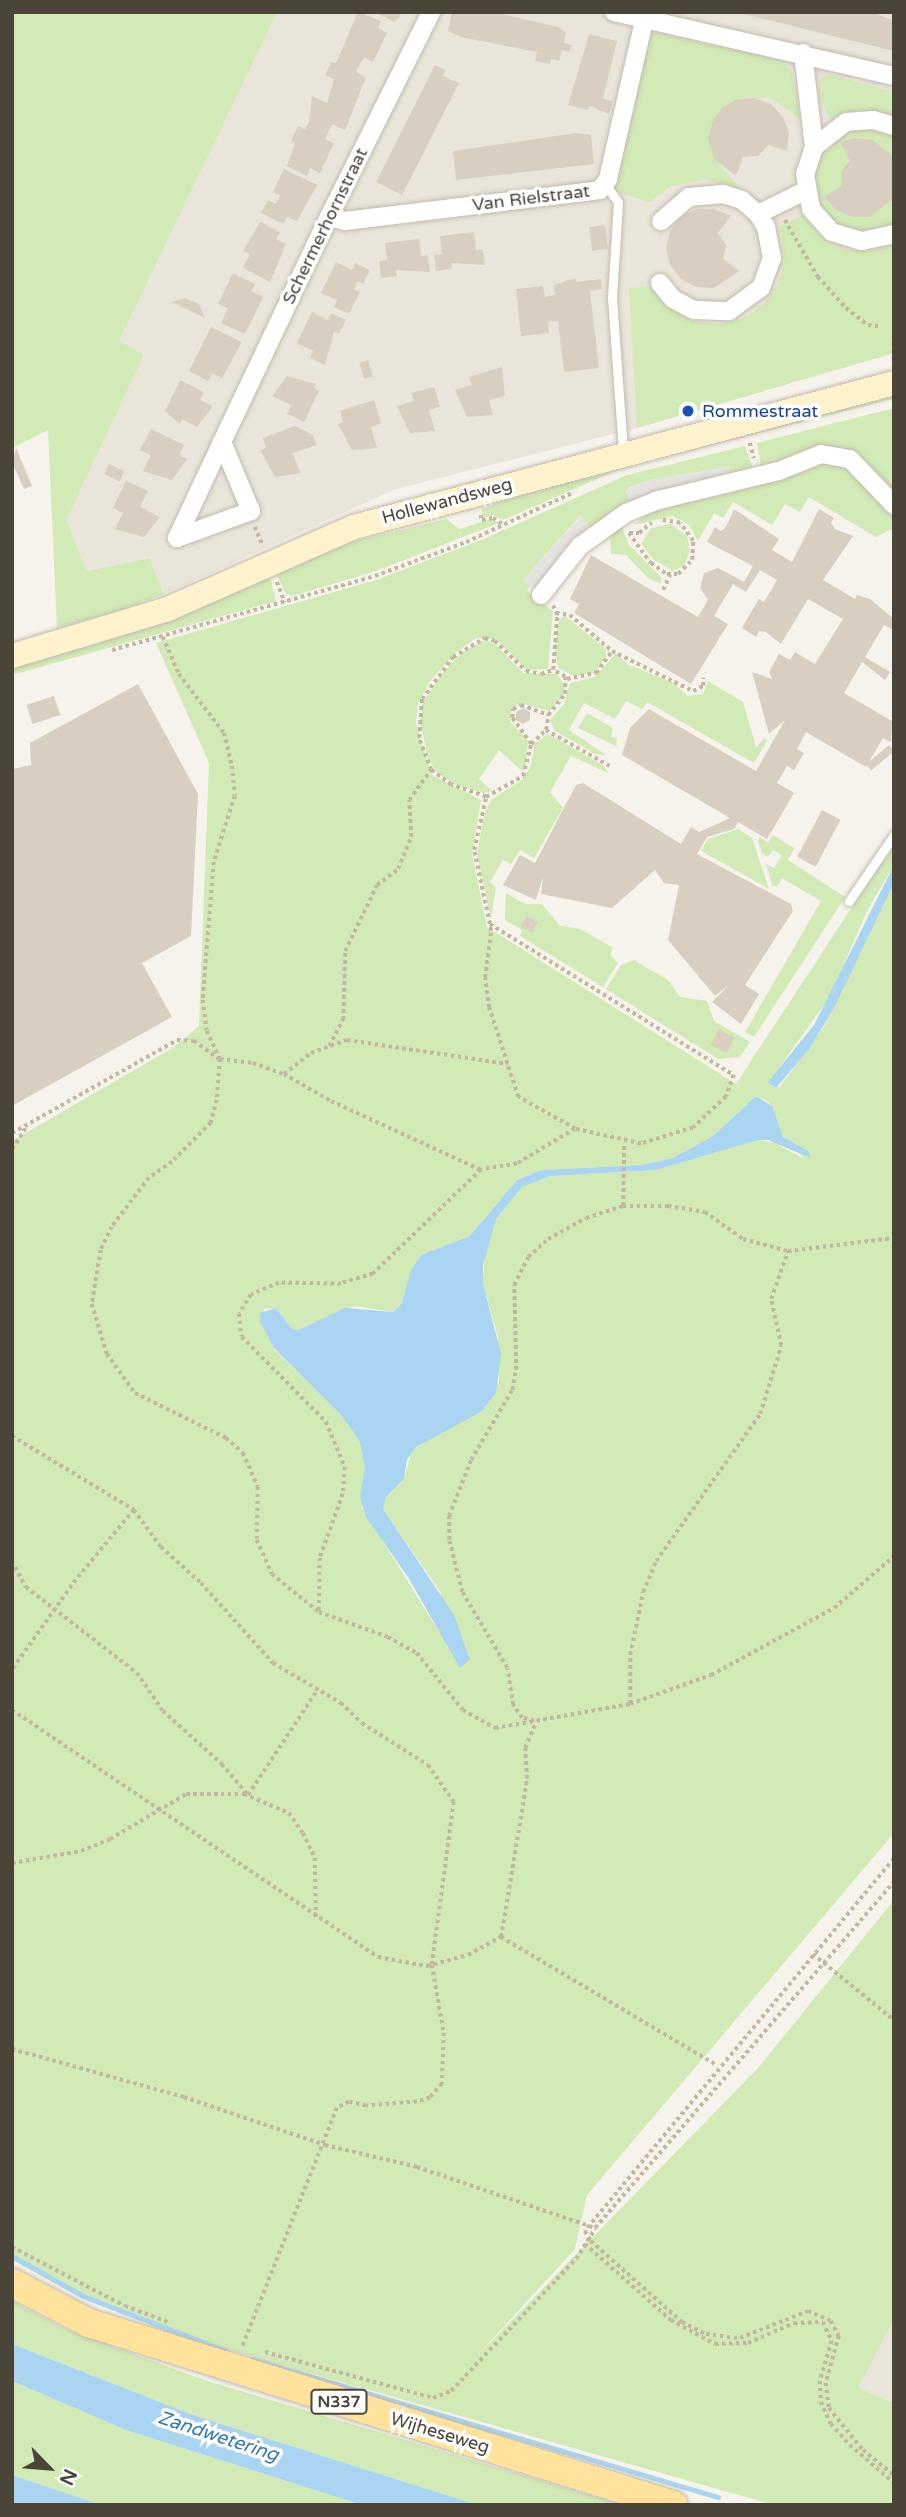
<!DOCTYPE html>
<style>
body{margin:0}
#map{position:relative;width:906px;height:2517px;overflow:hidden;background:#f6f3ec;font-family:"Varela Round",sans-serif}
div>[style]{position:absolute}
[style*='--x']{left:calc(var(--x)*1px);top:calc(var(--y)*1px);width:calc(var(--w)*1px);rotate:calc(var(--a)*1deg)}
.residential>*{inset:0;background:#eae5da}
.green>*{inset:0;background:#d2eab5}
.parking>*{inset:0;background:#e5e3e0}
.water>*{inset:0;background:#a9d4f2}
.stream>*{height:5px;margin:-2.5px;padding:0 2.5px;transform-origin:2.5px;border-radius:2.5px;background:#a9d4f2}
.building>*{inset:0;background:#d8cfc1;transform-origin:0 0}
.path>*{height:3.5px;margin-top:-1.75px;transform-origin:0;background:repeating-linear-gradient(90deg,#c4b79f 0 3.5px,transparent 0 7px)}
.roads{filter:drop-shadow(0 0 2px #c2bbae) drop-shadow(0 0 2px #c2bbae)}
.lane>*{height:9px;margin:-4.5px;padding:0 4.5px;transform-origin:4.5px;border-radius:4.5px;background:#fff}
.street>*{height:18px;margin:-9px;padding:0 9px;transform-origin:9px;border-radius:9px;background:#fff}
.secondary>*{height:24px;margin:-12px;padding:0 12px;transform-origin:12px;border-radius:12px;background:#fff3cd}
.primary>*{height:28px;margin:-14px;padding:0 14px;transform-origin:14px;border-radius:14px;background:#ffe39c}
.dots>*{width:19px;height:19px;translate:-50% -50%;box-sizing:border-box;border:4px solid #fff;border-radius:50%}
span{translate:-50% -50%;white-space:nowrap;text-align:center;line-height:1.15;-webkit-text-stroke:7px #fff;paint-order:stroke}
.shield-label span{padding:2px 5px;background:#fff;border:2px solid;border-radius:5px;-webkit-text-stroke-width:0}
.shield-label{font-size:16px;color:#4b4439;font-weight:700}
.street-label{font-size:18px;color:#4b4439}
.transit-label{font-size:18px;color:#164399}
.left{translate:0 -50%;text-align:left}
.water-label{font-size:19px;color:#2e7ab2;font-style:italic}
.frame{position:absolute;inset:0;border:14px solid #4b4439;pointer-events:none}
.north{position:absolute;left:14px;top:2433px;width:70px;height:70px;-webkit-text-stroke:5px #fff;paint-order:stroke;rotate:115deg;font-size:19px;font-weight:700;line-height:28px;text-align:center;color:#4b4439}
.north::after{content:'';display:block;margin:auto;width:24px;height:32px;background:#4b4439;clip-path:polygon(50% 0,100% 100%,50% 72%,0 100%)}
</style>
<div id="map">
<div class="residential">
<i style="clip-path:polygon(265px 12px,894px 12px,894px 353px,637px 428px,396px 489px,164px 594px,148px 558px,87px 571px,66px 520px,99px 338px)"></i>
<i style="clip-path:polygon(894px 2292px,894px 2414px,841px 2392px)"></i>
</div>
<div class="green">
<i style="clip-path:polygon(12px 12px,277px 12px,119px 341px,144px 355px,66px 520px,87px 571px,149px 558px,164px 594px,114px 613px,57px 628px,48px 430px,12px 448px)"></i>
<i style="clip-path:polygon(647px 31px,783px 60px,792px 73px,800px 119px,771px 98px,746px 97px,724px 106px,711px 124px,712px 150px,722px 168px,747px 195px,707px 179px,671px 186px,650px 202px,613px 191px)"></i>
<i style="clip-path:polygon(827px 74px,894px 92px,894px 115px,858px 110px,830px 119px,819px 95px,819px 80px)"></i>
<i style="clip-path:polygon(869px 128px,894px 137px,894px 224px,860px 232px,835px 224px,817px 203px,812px 176px,822px 151px,842px 133px)"></i>
<i style="clip-path:polygon(803px 215px,824px 239px,845px 249px,870px 251px,894px 245px,894px 353px,637px 428px,629px 288px,652px 287px,666px 306px,695px 322px,720px 324px,744px 318px,764px 304px,778px 284px,785px 260px,779px 226px)"></i>
<i style="clip-path:polygon(892px 391px,893px 399px,625px 467px,503px 520px,493px 515px,484px 518px,481px 509px,567px 477px)"></i>
<i style="clip-path:polygon(894px 408px,894px 495px,869px 466px,836px 447px,761px 466px,757px 443px)"></i>
<i style="clip-path:polygon(evenodd,745px 446px,753px 469px,731px 480px,728px 467px,650px 480px,628px 488px,631px 504px,592px 527px,580px 516px,523px 580px,530px 586px,527px 591px,553px 611px,548px 669px,527px 670px,497px 640px,476px 638px,455px 653px,431px 680px,418px 703px,416px 724px,432px 775px,481px 800px,472px 854px,487px 927px,736px 1084px,894px 843px,894px 865px,867px 911px,829px 998px,769px 1082px,779px 1088px,823px 1028px,894px 883px,894px 1833px,587px 2195px,575px 2249px,473px 2360px,758px 2068px,894px 1900px,894px 2319px,858px 2388px,894px 2403px,894px 2505px,774px 2505px,218px 2347px,78px 2296px,12px 2260px,12px 1141px,174px 1047px,199px 1026px,209px 763px,156px 643px,376px 580px,484px 539px,627px 475px,745px 446px,756px 1096px,769px 1102px,777px 1129px,804px 1159px,775px 1143px,758px 1140px,656px 1170px,552px 1176px,522px 1187px,496px 1219px,485px 1249px,483px 1284px,498px 1337px,499px 1382px,481px 1412px,439px 1431px,412px 1451px,404px 1479px,386px 1497px,383px 1509px,441px 1593px,438px 1630px,362px 1508px,365px 1467px,359px 1440px,340px 1414px,274px 1349px,264px 1309px,276px 1308px,292px 1329px,299px 1330px,355px 1306px,393px 1312px,402px 1303px,410px 1272px,421px 1255px,470px 1236px,517px 1180px,541px 1170px,643px 1165px,673px 1158px,713px 1136px,756px 1096px)"></i>
<i style="clip-path:polygon(834px 458px,876px 490px,894px 514px,894px 528px,876px 537px,809px 497px,800px 512px,785px 504px,772px 525px,733px 502px,723px 518px,714px 513px,698px 541px,689px 525px,673px 516px,634px 525px,651px 510px)"></i>
<i style="clip-path:polygon(447px 519px,459px 529px,492px 519px,499px 523px,373px 572px,292px 596px,285px 593px,277px 575px,335px 546px)"></i>
<i style="clip-path:polygon(671px 524px,687px 536px,690px 550px,684px 566px,673px 571px,654px 560px,641px 544px,651px 528px)"></i>
<i style="clip-path:polygon(621px 525px,629px 545px,661px 577px,661px 584px,648px 578px,626px 555px,611px 554px,610px 534px)"></i>
<i style="clip-path:polygon(270px 577px,276px 601px,12px 675px,12px 666px)"></i>
<i style="clip-path:polygon(565px 616px,606px 649px,606px 657px,594px 673px,574px 676px,558px 668px,555px 646px,559px 619px)"></i>
<i style="clip-path:polygon(485px 640px,495px 644px,523px 673px,557px 674px,565px 686px,562px 698px,549px 711px,521px 703px,512px 707px,510px 722px,528px 740px,526px 767px,522px 771px,499px 750px,479px 779px,492px 791px,483px 793px,455px 785px,437px 773px,428px 758px,420px 721px,422px 704px,442px 674px,462px 652px)"></i>
<i style="clip-path:polygon(616px 653px,629px 665px,674px 683px,687px 696px,703px 694px,708px 681px,743px 702px,756px 747px,765px 738px,767px 741px,754px 763px,647px 702px,642px 709px,626px 701px,615px 719px,584px 703px,569px 730px,606px 755px,595px 754px,555px 731px,550px 720px,564px 704px,570px 683px,595px 677px)"></i>
<i style="clip-path:polygon(587px 713px,613px 728px,611px 737px,617px 738px,616px 746px,578px 728px)"></i>
<i style="clip-path:polygon(548px 734px,604px 766px,608px 773px,571px 756px,550px 792px,563px 808px,534px 858px,520px 850px,511px 864px,503px 860px,490px 882px,496px 887px,491px 919px,477px 854px,485px 812px,491px 800px,522px 780px,531px 766px,534px 744px)"></i>
<i style="clip-path:polygon(738px 829px,752px 838px,769px 889px,701px 851px,708px 839px)"></i>
<i style="clip-path:polygon(773px 835px,794px 848px,788px 860px,845px 897px,754px 1037px,745px 1032px,821px 901px,782px 878px,777px 887px,772px 885px,766px 864px,774px 868px,782px 855px,773px 850px,768px 857px,762px 853px,758px 841px,760px 837px,768px 843px)"></i>
<i style="clip-path:polygon(506px 893px,525px 904px,542px 904px,560px 926px,580px 929px,612px 947px,611px 956px,618px 963px,603px 987px,520px 936px,522px 930px,505px 920px)"></i>
<i style="clip-path:polygon(634px 960px,668px 980px,680px 997px,707px 1001px,714px 1021px,750px 1042px,740px 1057px,718px 1059px,606px 989px,621px 965px)"></i>
<i style="clip-path:polygon(12px 2301px,63px 2328px,207px 2381px,623px 2505px,478px 2505px,193px 2415px,12px 2344px)"></i>
<i style="clip-path:polygon(12px 2381px,126px 2430px,362px 2505px,102px 2505px,12px 2475px)"></i>
</div>
<div class="parking">
<i style="clip-path:polygon(729px 467px,731px 480px,631px 504px,625px 490px,650px 480px)"></i>
<i style="clip-path:polygon(581px 516px,592px 527px,563px 552px,535px 590px,523px 580px)"></i>
</div>
<div class="water">
<i style="clip-path:polygon(894px 865px,894px 883px,834px 1008px,809px 1049px,776px 1088px,768px 1082px,814px 1025px)"></i>
<i style="clip-path:polygon(756px 1096px,772px 1106px,783px 1137px,808px 1151px,811px 1158px,768px 1140px,758px 1140px,656px 1170px,551px 1176px,522px 1187px,496px 1219px,483px 1265px,483px 1284px,501px 1354px,496px 1393px,481px 1412px,416px 1447px,407px 1460px,404px 1479px,386px 1497px,383px 1509px,454px 1615px,470px 1660px,460px 1668px,408px 1577px,366px 1517px,360px 1498px,365px 1467px,359px 1440px,340px 1414px,274px 1348px,260px 1322px,260px 1313px,276px 1308px,292px 1329px,299px 1330px,345px 1308px,393px 1312px,402px 1303px,410px 1272px,421px 1255px,470px 1236px,517px 1180px,541px 1170px,643px 1165px,673px 1158px,713px 1136px)"></i>
<i style="clip-path:polygon(12px 2344px,193px 2415px,478px 2505px,362px 2505px,126px 2430px,12px 2381px)"></i>
<i style="clip-path:polygon(12px 2475px,102px 2505px,12px 2505px)"></i>
</div>
<div class="stream">
<i style="--x:12;--y:2256;--w:81;--a:29.4"></i>
<i style="--x:83;--y:2296;--w:153;--a:21"></i>
<i style="--x:252;--y:2359;--w:486;--a:16.5"></i>
</div>
<div class="building">
<i style="clip-path:polygon(358px 12px,381px 21px,378px 28px,387px 33px,373px 62px,364px 57px,356px 72px,366px 77px,345px 130px,332px 124px,325px 139px,334px 143px,320px 173px,310px 168px,307px 176px,287px 166px,295px 143px,291px 141px,298px 126px,305px 129px,309px 122px,312px 96px,327px 103px,334px 79px,325px 75px,331px 62px,336px 63px)"></i>
<i style="clip-path:polygon(374px 12px,402px 12px,395px 22px)"></i>
<i style="clip-path:polygon(452px 12px,494px 12px,558px 27px,566px 33px,564px 43px,571px 45px,569px 52px,562px 50px,559px 61px,551px 59px,550px 64px,535px 61px,537px 52px,461px 37px,448px 31px)"></i>
<i style="clip-path:polygon(736px 12px,877px 14px,894px 21px,894px 51px)"></i>
<i style="clip-path:polygon(589px 34px,617px 41px,603px 99px,613px 101px,609px 114px,589px 106px,588px 110px,568px 105px)"></i>
<i style="clip-path:polygon(435px 65px,446px 70px,443px 76px,459px 83px,402px 195px,376px 182px)"></i>
<i style="clip-path:polygon(754px 98px,771px 104px,783px 117px,789px 133px,787px 151px,768px 145px,758px 156px,743px 157px,736px 176px,714px 159px,708px 139px,712px 122px,722px 108px,737px 99px)"></i>
<i style="clip-path:polygon(576px 133px,591px 135px,594px 164px,456px 180px,453px 151px)"></i>
<i style="clip-path:polygon(854px 138px,871px 139px,894px 157px,894px 198px,870px 217px,852px 217px,836px 210px,824px 197px,842px 186px,841px 171px,850px 161px,840px 142px)"></i>
<i style="clip-path:polygon(284px 169px,317px 185px,297px 221px,287px 217px,283px 224px,261px 213px,268px 200px,276px 204px,280px 195px,273px 192px)"></i>
<i style="clip-path:polygon(697px 209px,714px 209px,731px 216px,718px 233px,726px 245px,723px 259px,739px 271px,714px 288px,696px 287px,681px 279px,670px 265px,666px 248px,670px 231px,681px 217px)"></i>
<i style="clip-path:polygon(260px 222px,280px 232px,276px 239px,286px 244px,270px 282px,243px 268px,250px 254px,243px 251px)"></i>
<i style="left:605px;top:225px;width:24px;height:16px;rotate:83deg"></i>
<i style="clip-path:polygon(474px 232px,476px 250px,483px 249px,485px 265px,451px 263px,452px 269px,436px 271px,434px 255px,442px 254px,440px 236px)"></i>
<i style="clip-path:polygon(419px 239px,421px 256px,428px 255px,430px 272px,396px 270px,397px 276px,381px 278px,379px 261px,387px 260px,385px 243px)"></i>
<i style="clip-path:polygon(336px 262px,352px 270px,355px 263px,370px 270px,363px 284px,358px 281px,354px 289px,360px 292px,349px 314px,334px 307px,337px 300px,321px 293px)"></i>
<i style="clip-path:polygon(233px 273px,255px 284px,251px 291px,263px 297px,245px 334px,221px 323px,228px 308px,218px 304px)"></i>
<i style="clip-path:polygon(576px 278px,576px 282px,601px 279px,602px 289px,590px 291px,599px 368px,564px 372px,558px 321px,548px 322px,549px 333px,521px 336px,516px 289px,543px 286px,545px 297px,555px 295px,554px 285px)"></i>
<i style="clip-path:polygon(185px 298px,199px 304px,205px 318px,172px 302px)"></i>
<i style="clip-path:polygon(312px 312px,328px 320px,331px 313px,346px 320px,339px 334px,334px 332px,325px 365px,310px 358px,313px 351px,297px 343px)"></i>
<i style="clip-path:polygon(211px 327px,242px 342px,222px 378px,212px 373px,208px 381px,189px 371px)"></i>
<i style="left:368px;top:360px;width:17px;height:9px;rotate:73deg"></i>
<i style="clip-path:polygon(502px 367px,505px 396px,489px 400px,493px 415px,467px 417px,455px 390px,472px 385px,469px 377px)"></i>
<i style="clip-path:polygon(287px 376px,316px 384px,314px 388px,319px 391px,304px 422px,287px 414px,291px 405px,272px 396px)"></i>
<i style="clip-path:polygon(180px 380px,204px 392px,200px 400px,213px 406px,197px 427px,182px 419px,180px 424px,165px 411px)"></i>
<i style="clip-path:polygon(434px 387px,440px 407px,429px 410px,435px 431px,410px 433px,397px 406px,414px 401px,411px 393px)"></i>
<i style="clip-path:polygon(374px 400px,381px 423px,371px 427px,377px 448px,352px 450px,338px 424px,343px 422px,340px 411px)"></i>
<i style="clip-path:polygon(295px 426px,313px 435px,316px 445px,293px 453px,300px 473px,275px 477px,260px 450px,266px 448px,263px 438px)"></i>
<i style="clip-path:polygon(151px 429px,184px 445px,179px 455px,187px 459px,172px 480px,143px 471px,151px 455px,140px 450px)"></i>
<i style="clip-path:polygon(16px 448px,32px 486px,24px 489px,12px 462px)"></i>
<i style="left:109px;top:464px;width:17px;height:11px;rotate:25deg"></i>
<i style="clip-path:polygon(126px 481px,148px 491px,140px 507px,160px 517px,144px 537px,115px 529px,123px 513px,113px 508px)"></i>
<i style="clip-path:polygon(734px 509px,779px 539px,772px 550px,792px 562px,819px 509px,834px 518px,831px 523px,835px 529px,853px 536px,823px 580px,855px 599px,857px 595px,870px 599px,894px 619px,894px 630px,884px 625px,865px 657px,890px 672px,885px 680px,862px 662px,844px 693px,892px 721px,891px 742px,883px 738px,866px 767px,806px 732px,797px 749px,804px 753px,794px 770px,787px 766px,777px 783px,794px 793px,767px 839px,738px 822px,734px 829px,707px 837px,697px 854px,791px 904px,793px 911px,745px 985px,759px 994px,741px 1024px,712px 1002px,729px 985px,715px 996px,668px 940px,679px 885px,664px 883px,655px 870px,612px 908px,541px 894px,543px 877px,536px 900px,503px 885px,520px 855px,535px 863px,576px 785px,583px 783px,681px 844px,691px 827px,699px 832px,730px 818px,622px 755px,630px 728px,649px 709px,756px 771px,785px 720px,769px 734px,752px 672px,772px 679px,769px 672px,779px 654px,790px 660px,795px 652px,815px 664px,843px 619px,808px 599px,781px 644px,766px 632px,759px 631px,756px 637px,742px 628px,759px 599px,764px 602px,777px 580px,760px 570px,746px 592px,733px 584px,714px 616px,728px 624px,691px 684px,574px 613px,579px 604px,570px 599px,591px 555px,698px 617px,708px 600px,700px 588px,704px 573px,718px 568px,744px 582px,753px 566px,707px 542px,715px 527px,721px 531px,726px 527px)"></i>
<i style="clip-path:polygon(138px 684px,198px 794px,191px 936px,142px 963px,172px 1017px,12px 1106px,12px 769px,31px 765px,30px 743px)"></i>
<i style="left:54px;top:696px;width:20px;height:29px;rotate:72deg"></i>
<i style="clip-path:polygon(523px 708px,530px 712px,530px 720px,523px 724px,516px 720px,516px 712px)"></i>
<i style="left:889px;top:745px;width:8px;height:30px;rotate:50deg"></i>
<i style="left:822px;top:810px;width:21px;height:53px;rotate:28deg"></i>
<i style="left:526px;top:916px;width:13px;height:12px;rotate:27deg"></i>
<i style="left:719px;top:1029px;width:18px;height:18px;rotate:27deg"></i>
</div>
<div class="path">
<i style="--x:785;--y:220;--w:66;--a:59.9"></i>
<i style="--x:818;--y:277;--w:42;--a:47.9"></i>
<i style="--x:846;--y:308;--w:28;--a:38"></i>
<i style="--x:868;--y:325;--w:10;--a:6"></i>
<i style="--x:894;--y:336;--w:27;--a:90"></i>
<i style="--x:750;--y:443;--w:16;--a:76"></i>
<i style="--x:481;--y:515;--w:5;--a:79"></i>
<i style="--x:482;--y:520;--w:11;--a:-10"></i>
<i style="--x:493;--y:518;--w:13;--a:32"></i>
<i style="--x:255;--y:527;--w:21;--a:67"></i>
<i style="--x:629;--y:533;--w:10;--a:0"></i>
<i style="--x:639;--y:533;--w:16;--a:-40"></i>
<i style="--x:629;--y:533;--w:37;--a:54"></i>
<i style="--x:651;--y:563;--w:19;--a:35"></i>
<i style="--x:667;--y:574;--w:11;--a:0"></i>
<i style="--x:678;--y:574;--w:20;--a:-45"></i>
<i style="--x:692;--y:560;--w:19;--a:-87"></i>
<i style="--x:693;--y:541;--w:22;--a:-126"></i>
<i style="--x:680;--y:523;--w:18;--a:-171"></i>
<i style="--x:277;--y:582;--w:22;--a:69"></i>
<i style="--x:663;--y:590;--w:17;--a:-66"></i>
<i style="--x:556;--y:613;--w:14;--a:8"></i>
<i style="--x:570;--y:615;--w:55;--a:40.6"></i>
<i style="--x:163;--y:637;--w:40;--a:66.6"></i>
<i style="--x:179;--y:674;--w:74;--a:52.7"></i>
<i style="--x:224;--y:733;--w:34;--a:76"></i>
<i style="--x:232;--y:766;--w:30;--a:84"></i>
<i style="--x:235;--y:796;--w:69;--a:107.7"></i>
<i style="--x:214;--y:862;--w:138;--a:94.6"></i>
<i style="--x:203;--y:1000;--w:31;--a:83"></i>
<i style="--x:207;--y:1031;--w:31;--a:65"></i>
<i style="--x:220;--y:1059;--w:41;--a:94.2"></i>
<i style="--x:217;--y:1100;--w:24;--a:105"></i>
<i style="--x:211;--y:1123;--w:55;--a:135"></i>
<i style="--x:172;--y:1162;--w:28;--a:145"></i>
<i style="--x:149;--y:1178;--w:61;--a:127.1"></i>
<i style="--x:112;--y:1227;--w:25;--a:116"></i>
<i style="--x:101;--y:1250;--w:55;--a:99.5"></i>
<i style="--x:92;--y:1304;--w:52;--a:73.3"></i>
<i style="--x:107;--y:1354;--w:48;--a:54.3"></i>
<i style="--x:135;--y:1393;--w:102;--a:26.3"></i>
<i style="--x:226;--y:1438;--w:23;--a:41"></i>
<i style="--x:243;--y:1453;--w:37;--a:66"></i>
<i style="--x:258;--y:1487;--w:53;--a:91.1"></i>
<i style="--x:257;--y:1540;--w:37;--a:66"></i>
<i style="--x:272;--y:1574;--w:60;--a:39"></i>
<i style="--x:112;--y:650;--w:273;--a:-15.7"></i>
<i style="--x:375;--y:576;--w:97;--a:-20.5"></i>
<i style="--x:466;--y:542;--w:119;--a:-24.8"></i>
<i style="--x:567;--y:679;--w:30;--a:-12"></i>
<i style="--x:596;--y:673;--w:27;--a:-54"></i>
<i style="--x:612;--y:651;--w:90;--a:26.3"></i>
<i style="--x:693;--y:691;--w:11;--a:-27"></i>
<i style="--x:703;--y:686;--w:8;--a:-90"></i>
<i style="--x:546;--y:730;--w:73;--a:29.4"></i>
<i style="--x:531;--y:744;--w:32;--a:-126"></i>
<i style="--x:512;--y:718;--w:9;--a:-84"></i>
<i style="--x:513;--y:709;--w:9;--a:-27"></i>
<i style="--x:521;--y:705;--w:29;--a:20"></i>
<i style="--x:486;--y:797;--w:37;--a:-161"></i>
<i style="--x:451;--y:785;--w:25;--a:-143"></i>
<i style="--x:431;--y:770;--w:34;--a:-111"></i>
<i style="--x:419;--y:738;--w:39;--a:-86"></i>
<i style="--x:422;--y:699;--w:52;--a:-53.6"></i>
<i style="--x:453;--y:657;--w:37;--a:-31"></i>
<i style="--x:485;--y:638;--w:10;--a:17"></i>
<i style="--x:495;--y:641;--w:43;--a:44.1"></i>
<i style="--x:526;--y:671;--w:15;--a:11"></i>
<i style="--x:541;--y:674;--w:13;--a:-18"></i>
<i style="--x:490;--y:924;--w:287;--a:31.8"></i>
<i style="--x:734;--y:1075;--w:23;--a:110"></i>
<i style="--x:726;--y:1097;--w:45;--a:136.8"></i>
<i style="--x:693;--y:1128;--w:54;--a:162.9"></i>
<i style="--x:641;--y:1144;--w:68;--a:-167.2"></i>
<i style="--x:575;--y:1129;--w:65;--a:-150.7"></i>
<i style="--x:518;--y:1097;--w:94;--a:-108"></i>
<i style="--x:489;--y:1008;--w:30;--a:-98"></i>
<i style="--x:485;--y:978;--w:47;--a:-82.7"></i>
<i style="--x:491;--y:931;--w:83;--a:-101.9"></i>
<i style="--x:474;--y:850;--w:54;--a:-77.2"></i>
<i style="--x:486;--y:797;--w:43;--a:-29.6"></i>
<i style="--x:523;--y:776;--w:33;--a:-76"></i>
<i style="--x:531;--y:744;--w:21;--a:-43"></i>
<i style="--x:546;--y:730;--w:15;--a:-82"></i>
<i style="--x:548;--y:715;--w:27;--a:-51"></i>
<i style="--x:565;--y:694;--w:17;--a:-90"></i>
<i style="--x:565;--y:677;--w:14;--a:-150"></i>
<i style="--x:553;--y:670;--w:55;--a:-85.8"></i>
<i style="--x:557;--y:615;--w:10;--a:-114"></i>
<i style="--x:329;--y:1046;--w:30;--a:-62"></i>
<i style="--x:343;--y:1020;--w:69;--a:-88.3"></i>
<i style="--x:345;--y:951;--w:73;--a:-64.1"></i>
<i style="--x:377;--y:885;--w:26;--a:-37"></i>
<i style="--x:398;--y:869;--w:35;--a:-68"></i>
<i style="--x:411;--y:837;--w:37;--a:-93"></i>
<i style="--x:409;--y:800;--w:37;--a:-54"></i>
<i style="--x:284;--y:1074;--w:34;--a:-38"></i>
<i style="--x:311;--y:1053;--w:38;--a:-20"></i>
<i style="--x:347;--y:1040;--w:163;--a:8.5"></i>
<i style="--x:575;--y:1129;--w:68;--a:148.9"></i>
<i style="--x:517;--y:1164;--w:36;--a:171"></i>
<i style="--x:481;--y:1170;--w:150;--a:136.1"></i>
<i style="--x:373;--y:1274;--w:34;--a:163"></i>
<i style="--x:341;--y:1284;--w:62;--a:-179.1"></i>
<i style="--x:279;--y:1283;--w:30;--a:157"></i>
<i style="--x:251;--y:1295;--w:22;--a:122"></i>
<i style="--x:239;--y:1314;--w:23;--a:83"></i>
<i style="--x:242;--y:1337;--w:120;--a:45.3"></i>
<i style="--x:326;--y:1422;--w:49;--a:67.1"></i>
<i style="--x:345;--y:1467;--w:27;--a:94"></i>
<i style="--x:343;--y:1494;--w:68;--a:109.8"></i>
<i style="--x:320;--y:1558;--w:54;--a:91.1"></i>
<i style="--x:319;--y:1612;--w:73;--a:19.9"></i>
<i style="--x:388;--y:1637;--w:33;--a:29"></i>
<i style="--x:417;--y:1653;--w:73;--a:51.1"></i>
<i style="--x:463;--y:1710;--w:37;--a:29"></i>
<i style="--x:495;--y:1728;--w:137;--a:-10.1"></i>
<i style="--x:630;--y:1704;--w:86;--a:-19.7"></i>
<i style="--x:711;--y:1675;--w:140;--a:-28.6"></i>
<i style="--x:834;--y:1608;--w:79;--a:-40.9"></i>
<i style="--x:12;--y:1133;--w:189;--a:-29.4"></i>
<i style="--x:177;--y:1040;--w:17;--a:3"></i>
<i style="--x:194;--y:1041;--w:32;--a:35"></i>
<i style="--x:220;--y:1059;--w:33;--a:7"></i>
<i style="--x:253;--y:1063;--w:33;--a:20"></i>
<i style="--x:284;--y:1074;--w:54;--a:29.9"></i>
<i style="--x:331;--y:1101;--w:165;--a:24.7"></i>
<i style="--x:12;--y:1149;--w:27;--a:-57"></i>
<i style="--x:623;--y:1206;--w:63;--a:-89.1"></i>
<i style="--x:12;--y:1436;--w:143;--a:31.2"></i>
<i style="--x:134;--y:1510;--w:91;--a:129.6"></i>
<i style="--x:76;--y:1580;--w:110;--a:125.4"></i>
<i style="--x:134;--y:1510;--w:46;--a:53.9"></i>
<i style="--x:161;--y:1547;--w:54;--a:42"></i>
<i style="--x:201;--y:1583;--w:108;--a:48"></i>
<i style="--x:273;--y:1663;--w:79;--a:30.5"></i>
<i style="--x:341;--y:1703;--w:29;--a:44"></i>
<i style="--x:362;--y:1723;--w:78;--a:32.5"></i>
<i style="--x:428;--y:1765;--w:45;--a:54.9"></i>
<i style="--x:454;--y:1802;--w:164;--a:97.7"></i>
<i style="--x:432;--y:1965;--w:69;--a:80"></i>
<i style="--x:444;--y:2033;--w:51;--a:92.2"></i>
<i style="--x:442;--y:2084;--w:18;--a:131"></i>
<i style="--x:430;--y:2098;--w:14;--a:163"></i>
<i style="--x:417;--y:2102;--w:51;--a:175.5"></i>
<i style="--x:366;--y:2106;--w:17;--a:-167"></i>
<i style="--x:349;--y:2102;--w:13;--a:153"></i>
<i style="--x:337;--y:2108;--w:256;--a:111.6"></i>
<i style="--x:12;--y:1561;--w:30;--a:62"></i>
<i style="--x:26;--y:1587;--w:140;--a:37.8"></i>
<i style="--x:137;--y:1673;--w:46;--a:55.6"></i>
<i style="--x:163;--y:1711;--w:79;--a:41.9"></i>
<i style="--x:222;--y:1764;--w:40;--a:50"></i>
<i style="--x:248;--y:1795;--w:127;--a:-56.6"></i>
<i style="--x:630;--y:1704;--w:49;--a:-90"></i>
<i style="--x:630;--y:1655;--w:64;--a:-78.3"></i>
<i style="--x:643;--y:1592;--w:34;--a:-67"></i>
<i style="--x:656;--y:1561;--w:180;--a:-54.7"></i>
<i style="--x:760;--y:1414;--w:71;--a:-72.8"></i>
<i style="--x:781;--y:1346;--w:48;--a:-102"></i>
<i style="--x:771;--y:1299;--w:51;--a:-70.5"></i>
<i style="--x:12;--y:1710;--w:442;--a:34"></i>
<i style="--x:378;--y:1957;--w:50;--a:10.4"></i>
<i style="--x:427;--y:1966;--w:42;--a:-15"></i>
<i style="--x:468;--y:1955;--w:38;--a:-29"></i>
<i style="--x:534;--y:1721;--w:12;--a:-166"></i>
<i style="--x:522;--y:1718;--w:16;--a:-125"></i>
<i style="--x:513;--y:1705;--w:37;--a:-99"></i>
<i style="--x:507;--y:1668;--w:88;--a:-120.6"></i>
<i style="--x:462;--y:1592;--w:54;--a:-104"></i>
<i style="--x:449;--y:1540;--w:24;--a:-90"></i>
<i style="--x:449;--y:1516;--w:60;--a:-68.6"></i>
<i style="--x:471;--y:1460;--w:81;--a:-59.6"></i>
<i style="--x:512;--y:1390;--w:20;--a:-79"></i>
<i style="--x:516;--y:1370;--w:85;--a:-91.3"></i>
<i style="--x:514;--y:1285;--w:31;--a:-63"></i>
<i style="--x:528;--y:1257;--w:27;--a:-42"></i>
<i style="--x:548;--y:1239;--w:43;--a:-28.9"></i>
<i style="--x:586;--y:1218;--w:39;--a:-18"></i>
<i style="--x:623;--y:1206;--w:45;--a:0"></i>
<i style="--x:668;--y:1206;--w:37;--a:9"></i>
<i style="--x:705;--y:1212;--w:47;--a:35.4"></i>
<i style="--x:743;--y:1239;--w:47;--a:14.9"></i>
<i style="--x:788;--y:1251;--w:107;--a:-7"></i>
<i style="--x:894;--y:1859;--w:484;--a:129.7"></i>
<i style="--x:585;--y:2231;--w:12;--a:59"></i>
<i style="--x:591;--y:2241;--w:122;--a:41.7"></i>
<i style="--x:682;--y:2322;--w:27;--a:27"></i>
<i style="--x:706;--y:2334;--w:34;--a:7"></i>
<i style="--x:740;--y:2338;--w:73;--a:-21.7"></i>
<i style="--x:808;--y:2311;--w:25;--a:23"></i>
<i style="--x:831;--y:2321;--w:17;--a:62"></i>
<i style="--x:839;--y:2336;--w:49;--a:105.5"></i>
<i style="--x:826;--y:2383;--w:25;--a:83"></i>
<i style="--x:829;--y:2408;--w:54;--a:51"></i>
<i style="--x:863;--y:2450;--w:40;--a:39"></i>
<i style="--x:12;--y:1863;--w:70;--a:-9.9"></i>
<i style="--x:81;--y:1851;--w:31;--a:-22"></i>
<i style="--x:110;--y:1839;--w:88;--a:-30.6"></i>
<i style="--x:186;--y:1794;--w:58;--a:0"></i>
<i style="--x:244;--y:1794;--w:49;--a:22.9"></i>
<i style="--x:289;--y:1813;--w:24;--a:55"></i>
<i style="--x:303;--y:1833;--w:28;--a:64"></i>
<i style="--x:315;--y:1858;--w:59;--a:89"></i>
<i style="--x:501;--y:1937;--w:252;--a:30.7"></i>
<i style="--x:501;--y:1937;--w:160;--a:-80.7"></i>
<i style="--x:527;--y:1779;--w:31;--a:-94"></i>
<i style="--x:525;--y:1748;--w:28;--a:-67"></i>
<i style="--x:813;--y:1954;--w:104;--a:39.2"></i>
<i style="--x:12;--y:2049;--w:179;--a:15.6"></i>
<i style="--x:184;--y:2097;--w:149;--a:18.8"></i>
<i style="--x:325;--y:2145;--w:95;--a:13.4"></i>
<i style="--x:417;--y:2167;--w:188;--a:18.9"></i>
<i style="--x:595;--y:2228;--w:457;--a:-49.2"></i>
<i style="--x:585;--y:2244;--w:115;--a:41.5"></i>
<i style="--x:671;--y:2320;--w:50;--a:28.6"></i>
<i style="--x:715;--y:2344;--w:33;--a:-2"></i>
<i style="--x:748;--y:2343;--w:50;--a:-23.5"></i>
<i style="--x:794;--y:2323;--w:29;--a:-2"></i>
<i style="--x:823;--y:2322;--w:21;--a:65"></i>
<i style="--x:832;--y:2341;--w:42;--a:106.7"></i>
<i style="--x:820;--y:2381;--w:21;--a:87"></i>
<i style="--x:821;--y:2402;--w:24;--a:66"></i>
<i style="--x:831;--y:2424;--w:28;--a:48"></i>
<i style="--x:850;--y:2445;--w:58;--a:40.8"></i>
<i style="--x:12;--y:2247;--w:127;--a:27.6"></i>
<i style="--x:125;--y:2306;--w:46;--a:20.4"></i>
<i style="--x:265;--y:2352;--w:174;--a:15.3"></i>
<i style="--x:433;--y:2398;--w:19;--a:-21"></i>
<i style="--x:451;--y:2391;--w:182;--a:-46.6"></i>
<i style="--x:576;--y:2259;--w:36;--a:-58"></i>
</div>
<div class="roads">
<div class="lane">
<i style="--x:605;--y:184;--w:22;--a:54"></i>
<i style="--x:618;--y:202;--w:96;--a:93.6"></i>
<i style="--x:612;--y:298;--w:155;--a:85.9"></i>
<i style="--x:849;--y:901;--w:80;--a:-55.7"></i>
</div>
<div class="street">
<i style="--x:614;--y:12;--w:287;--a:12.9"></i>
<i style="--x:803;--y:53;--w:95;--a:83.3"></i>
<i style="--x:894;--y:126;--w:22;--a:-164"></i>
<i style="--x:873;--y:120;--w:27;--a:176"></i>
<i style="--x:846;--y:122;--w:41;--a:142"></i>
<i style="--x:814;--y:147;--w:28;--a:108"></i>
<i style="--x:805;--y:174;--w:36;--a:80"></i>
<i style="--x:811;--y:209;--w:31;--a:48"></i>
<i style="--x:832;--y:232;--w:31;--a:17"></i>
<i style="--x:862;--y:241;--w:33;--a:-12"></i>
<i style="--x:758;--y:214;--w:52;--a:-26.1"></i>
<i style="--x:329;--y:217;--w:16;--a:14"></i>
<i style="--x:345;--y:221;--w:257;--a:-6.9"></i>
<i style="--x:600;--y:190;--w:14;--a:-54"></i>
<i style="--x:608;--y:179;--w:163;--a:-77.2"></i>
<i style="--x:660;--y:283;--w:21;--a:51"></i>
<i style="--x:673;--y:299;--w:24;--a:28"></i>
<i style="--x:694;--y:310;--w:35;--a:2"></i>
<i style="--x:729;--y:311;--w:39;--a:-36"></i>
<i style="--x:761;--y:288;--w:32;--a:-70"></i>
<i style="--x:772;--y:258;--w:32;--a:-101"></i>
<i style="--x:766;--y:227;--w:15;--a:-122"></i>
<i style="--x:758;--y:214;--w:21;--a:-139"></i>
<i style="--x:742;--y:200;--w:20;--a:-162"></i>
<i style="--x:723;--y:194;--w:34;--a:175"></i>
<i style="--x:689;--y:197;--w:37;--a:139"></i>
<i style="--x:222;--y:442;--w:75;--a:67.2"></i>
<i style="--x:251;--y:511;--w:79;--a:160"></i>
<i style="--x:177;--y:538;--w:106;--a:-64.9"></i>
<i style="--x:222;--y:442;--w:249;--a:-64.6"></i>
<i style="--x:329;--y:217;--w:229;--a:-63.5"></i>
<i style="--x:541;--y:595;--w:63;--a:-51.5"></i>
<i style="--x:580;--y:546;--w:57;--a:-35.7"></i>
<i style="--x:626;--y:513;--w:35;--a:-22"></i>
<i style="--x:659;--y:500;--w:123;--a:-13.6"></i>
<i style="--x:779;--y:471;--w:45;--a:-22"></i>
<i style="--x:821;--y:454;--w:29;--a:10"></i>
<i style="--x:850;--y:459;--w:64;--a:46.3"></i>
</div>
<div class="secondary">
<i style="--x:12;--y:656;--w:163;--a:-16.8"></i>
<i style="--x:168;--y:609;--w:203;--a:-23.8"></i>
<i style="--x:354;--y:527;--w:559;--a:-14.93"></i>
</div>
<div class="primary">
<i style="--x:12;--y:2283;--w:87;--a:27.5"></i>
<i style="--x:89;--y:2323;--w:612;--a:17.31"></i>
</div>
</div>
<div class="dots">
<i style="left:688px;top:411px;background:#1a4fb4"></i>
</div>
<div class="shield-label">
<span style="left:339px;top:2402px">N337</span>
</div>
<div class="street-label">
<span style="left:531px;top:198px;rotate:-7deg">Van Rielstraat</span>
<span style="left:325px;top:226px;rotate:-64deg">Schermerhornstraat</span>
<span style="left:447px;top:501px;rotate:-15deg">Hollewandsweg</span>
<span style="left:440px;top:2433px;rotate:17deg">Wijheseweg</span>
</div>
<div class="transit-label">
<span class="left" style="left:702px;top:411px">Rommestraat</span>
</div>
<div class="water-label">
<span style="left:218px;top:2437px;rotate:18deg">Zandwetering</span>
</div>
<div class="frame"></div>
<div class="north">N</div>
</div>
